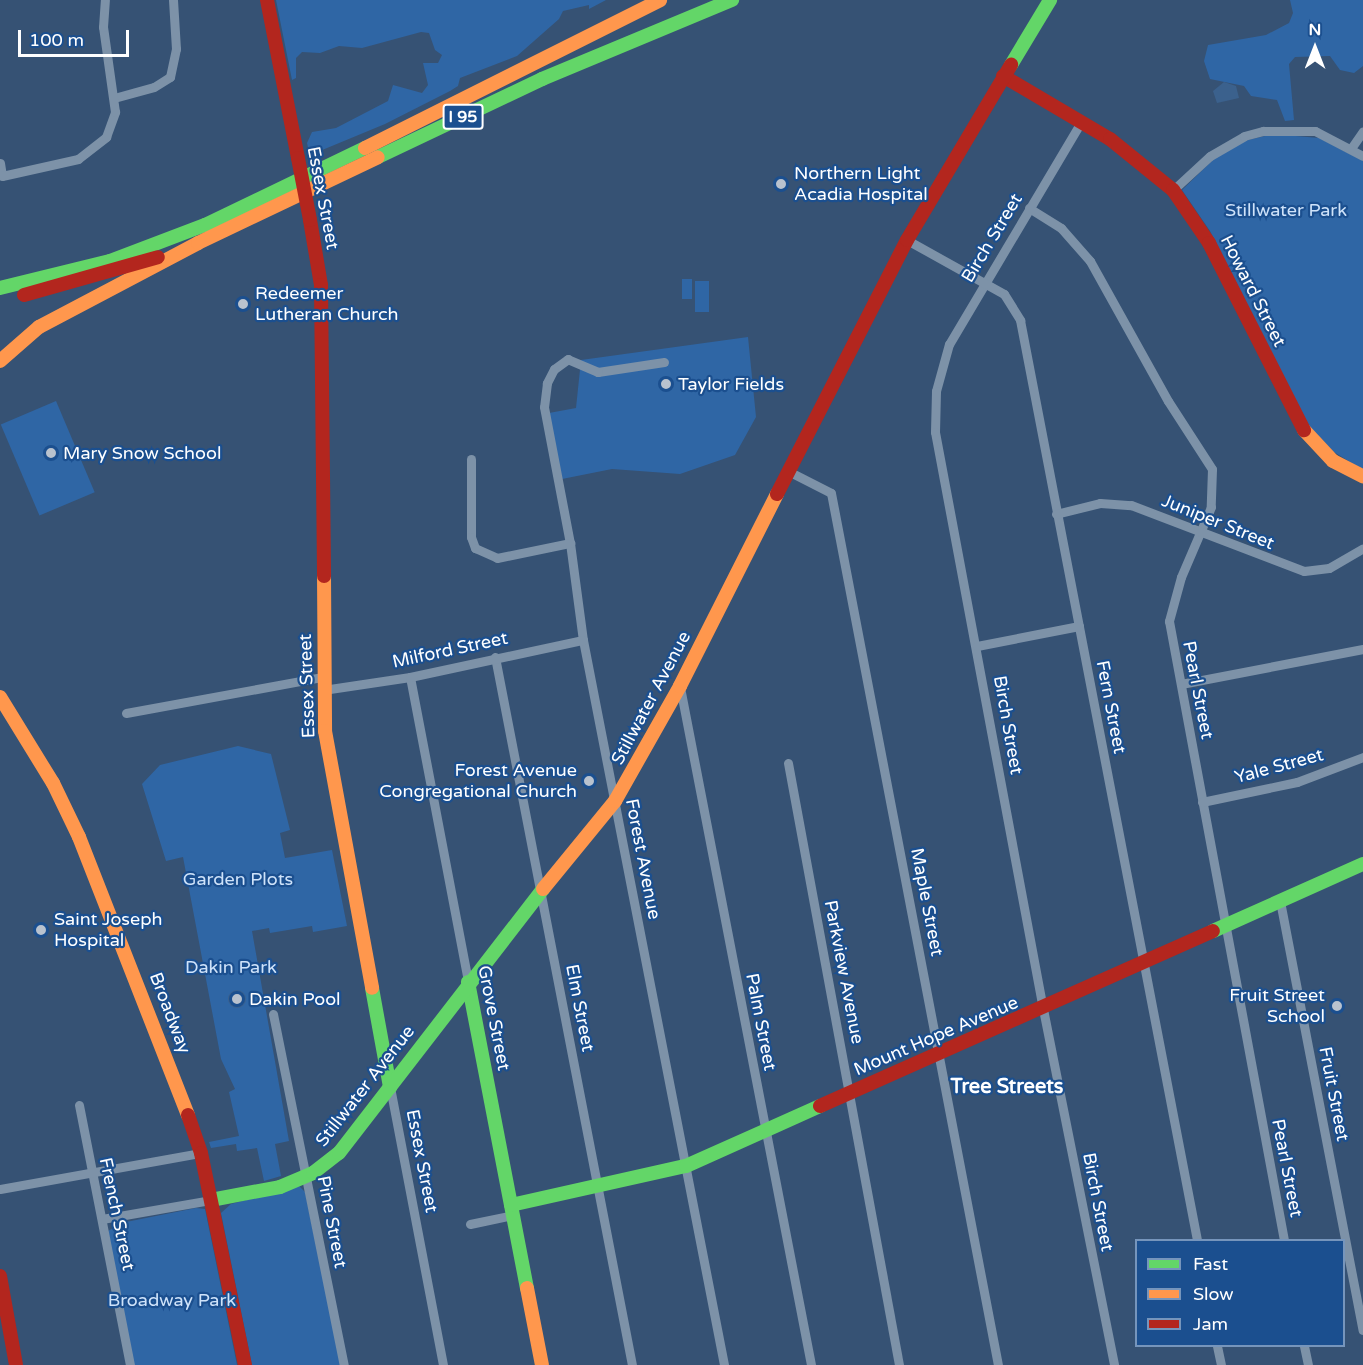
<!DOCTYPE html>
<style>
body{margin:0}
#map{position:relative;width:1363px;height:1365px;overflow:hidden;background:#365274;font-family:"Varela Round",sans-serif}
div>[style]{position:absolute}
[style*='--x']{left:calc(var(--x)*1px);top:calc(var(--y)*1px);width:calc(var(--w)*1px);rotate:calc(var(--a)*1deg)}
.green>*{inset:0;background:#2f66a5;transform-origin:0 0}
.water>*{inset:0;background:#3b618d}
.round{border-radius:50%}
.street>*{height:9px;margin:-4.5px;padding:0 4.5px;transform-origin:4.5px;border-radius:4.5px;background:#7d92a8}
.fast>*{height:14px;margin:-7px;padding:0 7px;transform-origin:7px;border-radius:7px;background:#63d668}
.slow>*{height:14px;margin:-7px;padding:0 7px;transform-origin:7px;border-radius:7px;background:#ff974d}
.jam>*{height:14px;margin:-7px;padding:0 7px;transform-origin:7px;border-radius:7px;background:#b3261e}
.jam-bridge>*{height:14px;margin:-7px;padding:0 7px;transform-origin:7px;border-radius:7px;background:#b3261e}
.dots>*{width:16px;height:16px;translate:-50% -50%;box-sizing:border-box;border:3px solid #1b4f8f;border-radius:50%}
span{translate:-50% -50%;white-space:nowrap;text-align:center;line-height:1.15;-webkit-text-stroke:4.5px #1b4f8f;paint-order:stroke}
.shield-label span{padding:2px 4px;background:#1b4f8f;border:2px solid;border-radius:4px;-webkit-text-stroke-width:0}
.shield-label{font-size:16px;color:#fff;font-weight:700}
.poi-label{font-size:18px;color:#fff}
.left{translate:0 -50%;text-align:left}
.right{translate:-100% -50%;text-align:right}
.street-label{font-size:18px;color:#fff}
.park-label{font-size:18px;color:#cfe3fa}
.neighbourhood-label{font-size:20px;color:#fff;font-weight:700}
.legend{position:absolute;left:1135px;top:1239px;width:210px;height:108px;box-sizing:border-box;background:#1b4f8f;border:2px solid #7695bc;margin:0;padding:8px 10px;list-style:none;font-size:18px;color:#fff}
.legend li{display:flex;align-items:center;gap:12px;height:30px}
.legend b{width:30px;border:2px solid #7695bc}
.north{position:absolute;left:1285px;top:18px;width:60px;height:60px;-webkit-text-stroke:4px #1b4f8f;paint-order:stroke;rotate:0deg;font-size:16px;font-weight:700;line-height:24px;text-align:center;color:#fff}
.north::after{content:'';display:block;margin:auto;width:21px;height:27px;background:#fff;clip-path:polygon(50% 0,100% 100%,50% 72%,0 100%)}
.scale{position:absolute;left:18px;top:30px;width:111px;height:27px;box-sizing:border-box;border:3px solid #fff;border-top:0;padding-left:8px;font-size:18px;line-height:21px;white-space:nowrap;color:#fff;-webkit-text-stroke:4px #1b4f8f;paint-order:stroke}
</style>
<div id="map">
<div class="green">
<i style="clip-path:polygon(276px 0,606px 0,589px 9px,589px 5px,563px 11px,559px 19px,517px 56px,460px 78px,458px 86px,450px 91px,385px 124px,315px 153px,309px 152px,307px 143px,312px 132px,336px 128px,388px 101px,393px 85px,422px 93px,428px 85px,423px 63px,438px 63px,442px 55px,435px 50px,429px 33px,421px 32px,362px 48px,339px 46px,320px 53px,302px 52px,296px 58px,296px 78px,292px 80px)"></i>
<i style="clip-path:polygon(1290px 0,1363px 0,1363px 66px,1354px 73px,1340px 70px,1330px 56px,1295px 57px,1289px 64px,1294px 120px,1285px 121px,1277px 100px,1251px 96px,1244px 86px,1210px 79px,1204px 61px,1208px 45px,1266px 35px,1289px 23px,1293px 13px)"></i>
<i style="clip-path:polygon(1273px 134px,1319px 138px,1363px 161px,1363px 470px,1334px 452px,1306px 423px,1210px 231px,1182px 190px,1216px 157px,1244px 141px)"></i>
<i style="left:682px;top:279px;width:10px;height:20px"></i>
<i style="left:695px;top:281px;width:14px;height:31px"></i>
<i style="clip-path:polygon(748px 337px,756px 417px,735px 455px,680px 474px,612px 469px,562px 479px,549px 413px,576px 408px,581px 360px)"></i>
<i style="left:56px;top:401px;width:99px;height:60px;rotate:67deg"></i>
<i style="clip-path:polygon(238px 746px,271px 754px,290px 830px,280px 833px,285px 858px,332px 850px,347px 926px,313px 932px,312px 926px,270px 933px,269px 928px,252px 931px,289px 1141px,275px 1144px,281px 1176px,264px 1181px,257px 1148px,237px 1151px,236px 1144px,211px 1148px,209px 1142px,239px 1136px,229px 1092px,235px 1089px,221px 1059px,183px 857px,166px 861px,142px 784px,160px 765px)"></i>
<i style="clip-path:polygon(299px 1186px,305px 1192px,341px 1365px,252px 1365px,221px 1213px,231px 1204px)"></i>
<i style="clip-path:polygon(196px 1208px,205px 1209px,237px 1365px,134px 1365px,108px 1231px,121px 1223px)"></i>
</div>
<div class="water">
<i style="clip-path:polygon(1224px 82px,1236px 86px,1239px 98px,1217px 103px,1213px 91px)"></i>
<i class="round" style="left:228px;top:990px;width:18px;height:18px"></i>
</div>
<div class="street">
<i style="--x:114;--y:98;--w:41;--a:-15.4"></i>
<i style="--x:154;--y:87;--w:19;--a:-32"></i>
<i style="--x:170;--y:77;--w:29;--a:-78"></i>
<i style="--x:176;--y:49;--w:49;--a:-93.5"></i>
<i style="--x:1081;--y:122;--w:258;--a:120.7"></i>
<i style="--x:949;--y:344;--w:49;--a:105.5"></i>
<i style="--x:936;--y:391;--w:41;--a:91.4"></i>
<i style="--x:935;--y:432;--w:587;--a:79.4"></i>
<i style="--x:1043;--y:1009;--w:363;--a:78.7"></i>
<i style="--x:1352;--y:147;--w:19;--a:-55"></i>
<i style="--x:0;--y:163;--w:13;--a:81"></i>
<i style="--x:2;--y:176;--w:78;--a:-12.6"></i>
<i style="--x:78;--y:159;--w:36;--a:-38"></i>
<i style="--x:106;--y:137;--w:27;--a:-70"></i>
<i style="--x:115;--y:112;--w:86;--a:-98"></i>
<i style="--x:103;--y:27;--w:27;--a:-86"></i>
<i style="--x:1173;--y:190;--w:50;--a:-42.6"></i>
<i style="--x:1210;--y:156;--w:39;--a:-30"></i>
<i style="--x:1244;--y:136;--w:20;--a:-15"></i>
<i style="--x:1263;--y:131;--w:52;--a:0"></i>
<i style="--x:1315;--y:131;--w:54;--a:27.5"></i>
<i style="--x:1029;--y:208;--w:38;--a:32"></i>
<i style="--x:1061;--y:228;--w:44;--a:48.7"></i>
<i style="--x:1090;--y:261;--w:160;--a:60.9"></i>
<i style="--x:1168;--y:401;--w:81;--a:57.1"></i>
<i style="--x:1212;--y:469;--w:38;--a:92"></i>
<i style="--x:1211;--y:507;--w:76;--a:113.2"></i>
<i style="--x:1181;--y:577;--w:46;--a:105.3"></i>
<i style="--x:1169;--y:621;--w:630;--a:79.48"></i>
<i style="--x:907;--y:240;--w:111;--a:29.1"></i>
<i style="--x:1004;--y:294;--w:31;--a:58"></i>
<i style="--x:1020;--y:320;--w:937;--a:79.11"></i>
<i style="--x:664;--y:362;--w:67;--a:171.4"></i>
<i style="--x:598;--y:372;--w:33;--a:-157"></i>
<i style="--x:568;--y:359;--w:17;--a:144"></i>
<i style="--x:554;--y:369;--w:16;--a:117"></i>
<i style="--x:547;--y:383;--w:24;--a:97"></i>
<i style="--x:544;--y:407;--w:138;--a:79.2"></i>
<i style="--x:570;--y:543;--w:98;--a:82.4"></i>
<i style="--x:583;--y:640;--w:739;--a:78.99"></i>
<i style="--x:471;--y:459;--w:78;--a:90"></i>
<i style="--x:471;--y:537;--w:12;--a:70"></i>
<i style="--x:475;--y:548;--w:24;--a:24"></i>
<i style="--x:497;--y:558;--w:75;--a:-11.6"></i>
<i style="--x:788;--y:471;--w:48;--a:27.1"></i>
<i style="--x:831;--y:493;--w:888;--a:79.16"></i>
<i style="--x:1056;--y:514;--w:45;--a:-14"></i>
<i style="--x:1100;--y:503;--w:31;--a:4"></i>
<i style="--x:1131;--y:505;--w:185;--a:20.9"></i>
<i style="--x:1304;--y:571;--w:25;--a:-7"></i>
<i style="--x:1329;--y:568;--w:39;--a:-30"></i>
<i style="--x:977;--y:646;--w:104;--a:-11.1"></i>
<i style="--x:495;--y:657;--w:721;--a:79.05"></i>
<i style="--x:410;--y:677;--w:310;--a:79.2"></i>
<i style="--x:1181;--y:684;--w:185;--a:-10.9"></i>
<i style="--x:680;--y:687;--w:691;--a:79.06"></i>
<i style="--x:323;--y:690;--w:88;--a:-8.5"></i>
<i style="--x:410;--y:677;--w:177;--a:-12.1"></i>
<i style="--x:126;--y:713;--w:200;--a:-10.4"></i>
<i style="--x:788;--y:763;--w:612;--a:79.55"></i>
<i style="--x:1202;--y:802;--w:97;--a:-11.9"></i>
<i style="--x:1297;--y:782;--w:71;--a:-20.7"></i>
<i style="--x:1280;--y:901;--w:437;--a:79.1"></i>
<i style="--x:273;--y:1014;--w:358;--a:78.6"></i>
<i style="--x:390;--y:1087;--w:283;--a:79.2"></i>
<i style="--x:79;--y:1105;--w:265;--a:78.9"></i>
<i style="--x:0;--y:1189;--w:204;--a:-10.2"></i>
<i style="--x:102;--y:1219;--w:111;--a:-9.9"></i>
<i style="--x:470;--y:1224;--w:44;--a:-11.8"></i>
<i style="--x:1217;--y:1346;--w:19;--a:78"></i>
<i style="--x:1304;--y:1346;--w:19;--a:78"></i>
</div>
<div class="fast">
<i style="--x:1011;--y:65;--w:76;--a:-59"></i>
<i style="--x:378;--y:157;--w:182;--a:-25.4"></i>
<i style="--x:542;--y:79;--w:206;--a:-22.6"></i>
<i style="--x:0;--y:288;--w:113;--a:-13.8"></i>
<i style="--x:110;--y:261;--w:102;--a:-20.8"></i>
<i style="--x:205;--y:225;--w:178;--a:-25.7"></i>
<i style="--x:1213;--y:931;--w:164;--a:-24.1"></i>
<i style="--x:468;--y:982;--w:312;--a:79.1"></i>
<i style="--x:372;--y:988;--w:101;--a:79.7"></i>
<i style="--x:211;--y:1200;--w:70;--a:-10.7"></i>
<i style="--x:280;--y:1187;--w:36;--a:-23"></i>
<i style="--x:313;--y:1173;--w:33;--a:-38"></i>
<i style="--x:339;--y:1153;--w:334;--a:-52.3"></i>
<i style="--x:511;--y:1205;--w:179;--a:-12.6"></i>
<i style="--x:686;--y:1166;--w:147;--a:-24.1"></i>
</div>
<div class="slow">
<i style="--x:365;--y:148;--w:330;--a:-26.6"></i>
<i style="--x:0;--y:361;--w:52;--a:-41.1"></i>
<i style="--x:39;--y:327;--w:180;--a:-27.8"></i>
<i style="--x:198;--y:243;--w:199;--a:-25.5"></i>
<i style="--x:1304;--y:430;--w:42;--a:46.9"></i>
<i style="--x:1333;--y:461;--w:34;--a:27"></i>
<i style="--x:324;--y:576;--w:155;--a:89.6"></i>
<i style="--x:325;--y:731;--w:261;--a:79.6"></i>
<i style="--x:0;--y:697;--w:101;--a:58.4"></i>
<i style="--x:53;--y:783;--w:60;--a:64.3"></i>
<i style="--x:79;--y:837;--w:299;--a:68.6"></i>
<i style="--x:543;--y:889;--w:114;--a:-50.7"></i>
<i style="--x:615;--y:801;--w:132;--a:-60.5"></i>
<i style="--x:680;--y:686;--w:215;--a:-63.2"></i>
<i style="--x:527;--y:1288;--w:78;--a:79"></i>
</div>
<div class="jam">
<i style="--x:267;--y:0;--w:161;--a:78.9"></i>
<i style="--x:1003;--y:76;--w:124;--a:30.5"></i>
<i style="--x:1110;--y:139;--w:81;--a:39"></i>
<i style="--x:1173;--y:190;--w:64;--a:55.8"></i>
<i style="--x:1209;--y:243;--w:210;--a:63.1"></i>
<i style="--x:310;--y:220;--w:66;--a:80.4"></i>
<i style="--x:321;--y:285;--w:291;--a:89.4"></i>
<i style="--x:24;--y:295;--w:139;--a:-15.8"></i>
<i style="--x:777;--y:494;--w:285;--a:-62.9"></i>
<i style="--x:907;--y:240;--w:204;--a:-59.3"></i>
<i style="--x:820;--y:1106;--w:430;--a:-24"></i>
<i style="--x:188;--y:1115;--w:40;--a:71.1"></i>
<i style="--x:201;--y:1153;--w:217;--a:78.3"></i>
<i style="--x:0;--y:1276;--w:90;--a:79.8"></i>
</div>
<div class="jam-bridge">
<i style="--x:298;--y:158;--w:63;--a:79"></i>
</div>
<div class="dots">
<i style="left:781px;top:184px;background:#b9c2ce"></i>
<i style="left:243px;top:304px;background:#b9c2ce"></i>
<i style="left:666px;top:384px;background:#b9c2ce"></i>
<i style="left:51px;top:453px;background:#b9c2ce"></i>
<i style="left:589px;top:781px;background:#b9c2ce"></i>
<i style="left:41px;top:930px;background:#b9c2ce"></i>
<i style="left:237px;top:999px;background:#b9c2ce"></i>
<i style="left:1337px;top:1006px;background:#b9c2ce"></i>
</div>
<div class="shield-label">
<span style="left:463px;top:117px">I 95</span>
</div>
<div class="poi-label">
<span class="left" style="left:794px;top:184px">Northern Light<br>Acadia Hospital</span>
<span class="left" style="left:255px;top:304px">Redeemer<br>Lutheran Church</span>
<span class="left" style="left:678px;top:384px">Taylor Fields</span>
<span class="left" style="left:63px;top:453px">Mary Snow School</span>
<span class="right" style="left:577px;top:781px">Forest Avenue<br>Congregational Church</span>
<span class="left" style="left:54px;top:930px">Saint Joseph<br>Hospital</span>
<span class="right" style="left:1325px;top:1006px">Fruit Street<br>School</span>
<span class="left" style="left:249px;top:999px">Dakin Pool</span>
</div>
<div class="street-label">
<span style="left:323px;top:198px;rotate:79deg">Essex Street</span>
<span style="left:992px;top:238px;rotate:-59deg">Birch Street</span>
<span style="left:1253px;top:291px;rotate:63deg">Howard Street</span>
<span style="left:1218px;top:522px;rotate:22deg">Juniper Street</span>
<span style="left:450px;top:650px;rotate:-12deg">Milford Street</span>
<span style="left:307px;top:686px;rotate:-92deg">Essex Street</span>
<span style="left:1198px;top:690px;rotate:79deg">Pearl Street</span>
<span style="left:651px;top:698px;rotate:-62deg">Stillwater Avenue</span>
<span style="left:1111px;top:707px;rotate:79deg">Fern Street</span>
<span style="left:1008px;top:725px;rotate:80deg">Birch Street</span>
<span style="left:1279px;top:766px;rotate:-15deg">Yale Street</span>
<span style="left:643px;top:859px;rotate:79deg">Forest Avenue</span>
<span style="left:927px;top:902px;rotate:79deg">Maple Street</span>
<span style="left:844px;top:972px;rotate:79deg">Parkview Avenue</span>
<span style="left:580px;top:1008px;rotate:79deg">Elm Street</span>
<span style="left:170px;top:1013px;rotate:69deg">Broadway</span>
<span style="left:494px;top:1018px;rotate:79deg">Grove Street</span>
<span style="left:761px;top:1022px;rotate:79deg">Palm Street</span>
<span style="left:936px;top:1036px;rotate:-23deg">Mount Hope Avenue</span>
<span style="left:365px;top:1086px;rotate:-52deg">Stillwater Avenue</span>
<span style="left:1334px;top:1094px;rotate:79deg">Fruit Street</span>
<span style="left:422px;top:1161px;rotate:79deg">Essex Street</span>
<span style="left:1287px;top:1168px;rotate:79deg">Pearl Street</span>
<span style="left:1098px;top:1202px;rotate:79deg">Birch Street</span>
<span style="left:117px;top:1214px;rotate:78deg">French Street</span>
<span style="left:332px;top:1222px;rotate:79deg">Pine Street</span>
</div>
<div class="park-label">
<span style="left:1286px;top:210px">Stillwater Park</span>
<span style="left:238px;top:879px">Garden Plots</span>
<span style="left:231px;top:967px">Dakin Park</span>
<span style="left:172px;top:1300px">Broadway Park</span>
</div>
<div class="neighbourhood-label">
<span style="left:1007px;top:1087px">Tree Streets</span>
</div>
<ul class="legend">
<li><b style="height:8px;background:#63d668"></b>Fast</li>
<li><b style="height:8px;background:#ff974d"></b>Slow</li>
<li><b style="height:8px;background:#b3261e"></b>Jam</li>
</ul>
<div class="north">N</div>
<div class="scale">100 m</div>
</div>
